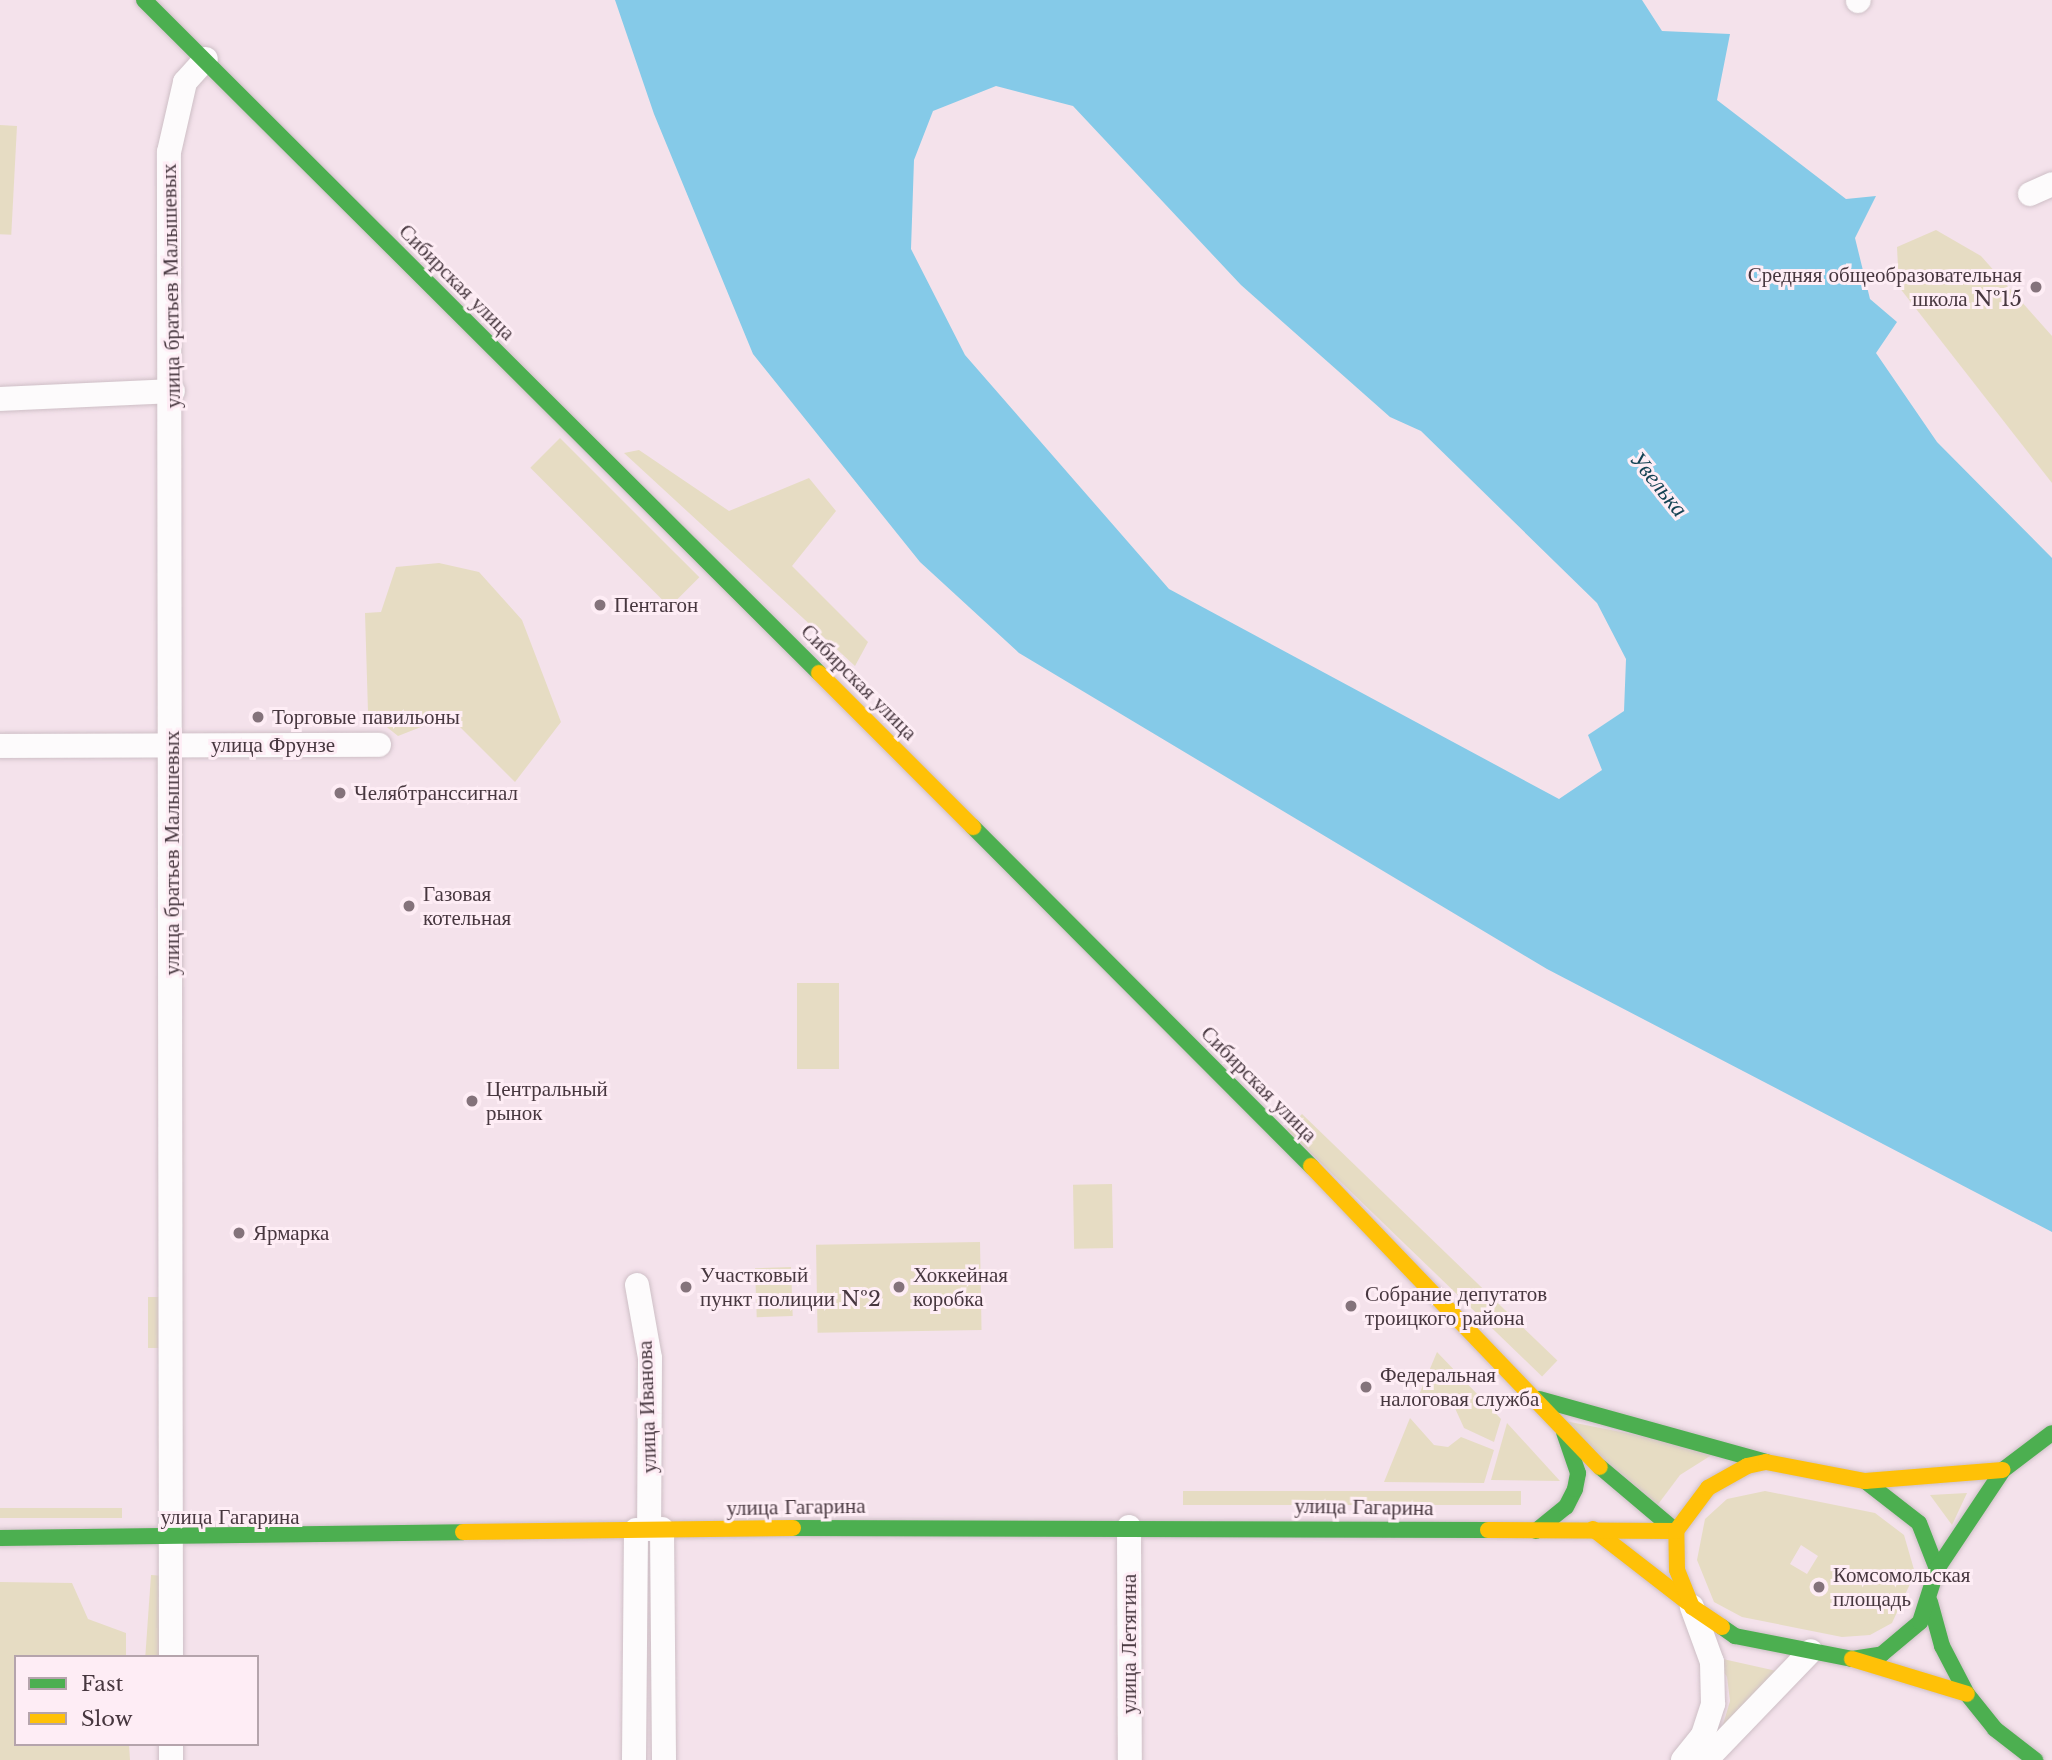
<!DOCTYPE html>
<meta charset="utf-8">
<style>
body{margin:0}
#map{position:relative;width:2052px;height:1760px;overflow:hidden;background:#f4e2eb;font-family:"Libre Baskerville",serif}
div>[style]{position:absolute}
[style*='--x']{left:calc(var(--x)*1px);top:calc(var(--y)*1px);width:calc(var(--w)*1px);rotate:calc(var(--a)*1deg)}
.green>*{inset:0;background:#e6dcc3;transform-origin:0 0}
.water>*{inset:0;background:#85cae8}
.roads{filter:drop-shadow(0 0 2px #cebfc6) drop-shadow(0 0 2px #cebfc6)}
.street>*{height:24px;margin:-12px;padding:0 12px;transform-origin:12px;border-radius:12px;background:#fdfbfc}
.fast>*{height:16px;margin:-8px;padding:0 8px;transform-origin:8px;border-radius:8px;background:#4caf50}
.slow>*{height:16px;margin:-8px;padding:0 8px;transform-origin:8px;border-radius:8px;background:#ffc107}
.dots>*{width:19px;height:19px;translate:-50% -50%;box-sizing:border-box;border:4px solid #feedf5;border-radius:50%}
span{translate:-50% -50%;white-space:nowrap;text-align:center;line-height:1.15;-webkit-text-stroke:6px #feedf5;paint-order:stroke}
.poi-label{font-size:21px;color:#47373f}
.right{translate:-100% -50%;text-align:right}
.left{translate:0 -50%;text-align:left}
.street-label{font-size:21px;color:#47373f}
.water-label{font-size:23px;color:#134253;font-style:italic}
.legend{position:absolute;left:14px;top:1655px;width:245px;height:91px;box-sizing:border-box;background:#feedf5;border:2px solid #b5a4ac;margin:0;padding:9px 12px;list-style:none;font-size:21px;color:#47373f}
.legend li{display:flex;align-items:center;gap:14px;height:35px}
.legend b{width:35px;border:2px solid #b5a4ac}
</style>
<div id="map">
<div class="green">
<i style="left:0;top:125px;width:17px;height:109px;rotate:3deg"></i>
<i style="clip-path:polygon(1936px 230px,1981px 256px,2052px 336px,2052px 483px,1899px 287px,1897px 247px)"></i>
<i style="left:560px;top:438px;width:197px;height:42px;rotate:45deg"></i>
<i style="clip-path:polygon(639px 450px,729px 511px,809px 478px,836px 511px,792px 566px,868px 642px,855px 666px,624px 453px)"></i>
<i style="clip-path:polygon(439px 563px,479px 572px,522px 620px,561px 722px,515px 782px,449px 716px,398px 736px,368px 712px,365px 613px,381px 612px,396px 567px)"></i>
<i style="left:797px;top:983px;width:42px;height:86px"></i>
<i style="left:1302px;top:1114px;width:355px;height:22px;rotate:44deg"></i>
<i style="left:1112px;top:1184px;width:64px;height:39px;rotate:89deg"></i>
<i style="left:980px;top:1242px;width:88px;height:164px;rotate:89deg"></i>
<i style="left:791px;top:1267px;width:49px;height:36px;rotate:88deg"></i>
<i style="left:148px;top:1297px;width:14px;height:51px"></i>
<i style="clip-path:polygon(1437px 1352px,1501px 1419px,1494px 1442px,1464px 1428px,1454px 1406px,1413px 1409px)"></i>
<i style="clip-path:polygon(1410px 1418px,1434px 1445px,1448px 1447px,1461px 1437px,1494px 1450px,1484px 1483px,1384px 1482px)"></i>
<i style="clip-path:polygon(1565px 1421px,1718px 1451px,1680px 1475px,1653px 1511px)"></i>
<i style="clip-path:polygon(1507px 1423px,1560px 1481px,1491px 1480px)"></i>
<i style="left:1521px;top:1491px;width:14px;height:338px;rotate:90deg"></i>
<i style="clip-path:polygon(evenodd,1765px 1491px,1875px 1513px,1904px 1535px,1915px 1573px,1892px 1623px,1870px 1635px,1842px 1637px,1742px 1617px,1714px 1602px,1697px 1560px,1705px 1519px,1727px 1499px,1765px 1491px,1801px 1545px,1818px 1556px,1807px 1574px,1790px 1564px,1801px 1545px)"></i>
<i style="clip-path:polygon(1967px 1493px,1952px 1525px,1930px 1495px)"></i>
<i style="left:0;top:1508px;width:122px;height:10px"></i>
<i style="left:151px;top:1575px;width:14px;height:82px;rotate:4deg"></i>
<i style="clip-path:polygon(0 1582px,72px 1583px,88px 1619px,126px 1633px,126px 1657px,16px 1657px,16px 1744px,129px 1744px,130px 1760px,0 1760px)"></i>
<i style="clip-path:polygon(1714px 1657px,1781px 1672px,1722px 1728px,1730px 1701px,1727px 1677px)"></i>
</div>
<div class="water">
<i style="clip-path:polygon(evenodd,615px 0,1642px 0,1662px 31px,1730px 34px,1717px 100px,1846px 199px,1876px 196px,1855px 238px,1870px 299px,1897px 322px,1876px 353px,1937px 442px,2052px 558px,2052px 1232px,1547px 969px,1019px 653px,920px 562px,753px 354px,654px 114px,615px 0,996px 86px,1073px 106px,1241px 285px,1390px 417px,1421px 431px,1597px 603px,1626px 659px,1624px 711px,1588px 735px,1602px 770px,1559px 799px,1169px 589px,965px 355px,911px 249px,914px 160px,933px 111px,996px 86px)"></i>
</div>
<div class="roads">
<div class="street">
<i style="--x:1858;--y:1;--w:1;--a:-45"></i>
<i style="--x:2030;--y:194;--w:24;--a:-24"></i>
<i style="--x:0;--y:399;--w:173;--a:-2.6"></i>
<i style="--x:0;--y:746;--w:379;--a:-0.2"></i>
<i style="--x:637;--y:1285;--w:74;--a:79.9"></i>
<i style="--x:650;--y:1358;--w:171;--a:90.3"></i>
<i style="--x:1129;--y:1527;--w:233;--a:89.8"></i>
<i style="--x:662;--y:1529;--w:231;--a:89.5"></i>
<i style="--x:171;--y:1657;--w:1505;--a:-90.08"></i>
<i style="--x:169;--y:152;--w:72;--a:-77.1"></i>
<i style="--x:185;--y:82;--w:31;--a:-48"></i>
<i style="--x:171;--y:1760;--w:16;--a:-90"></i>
<i style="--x:634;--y:1760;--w:230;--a:-89.5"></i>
<i style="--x:1683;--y:1760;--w:32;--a:-51"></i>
<i style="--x:1703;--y:1735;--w:33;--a:-72"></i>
<i style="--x:1713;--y:1704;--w:42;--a:-91.4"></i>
<i style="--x:1712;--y:1662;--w:59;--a:-110"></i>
<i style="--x:1706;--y:1760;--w:151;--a:-46.1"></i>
</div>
<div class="fast">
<i style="--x:144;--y:0;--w:953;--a:44.91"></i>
<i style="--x:973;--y:827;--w:479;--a:45.1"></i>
<i style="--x:1539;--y:1399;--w:236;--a:15.5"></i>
<i style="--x:1600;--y:1467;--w:99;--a:40.1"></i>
<i style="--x:1865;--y:1481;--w:68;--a:37.9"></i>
<i style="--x:1919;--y:1523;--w:49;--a:68.6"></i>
<i style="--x:793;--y:1528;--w:695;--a:0.16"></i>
<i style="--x:1536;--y:1531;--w:38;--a:-39"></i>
<i style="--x:1566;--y:1507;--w:20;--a:-63"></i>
<i style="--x:1575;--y:1489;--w:16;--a:-79"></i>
<i style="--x:1578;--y:1473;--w:43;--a:-108.9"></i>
<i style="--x:0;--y:1538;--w:463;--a:-0.7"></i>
<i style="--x:1930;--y:1602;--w:46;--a:74.7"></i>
<i style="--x:1942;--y:1646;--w:54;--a:62.5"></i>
<i style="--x:1967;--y:1694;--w:45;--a:51.3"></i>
<i style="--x:1995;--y:1729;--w:51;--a:37.8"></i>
<i style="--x:1722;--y:1627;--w:16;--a:35"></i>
<i style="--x:1735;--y:1636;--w:119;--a:11.1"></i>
<i style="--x:1852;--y:1659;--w:30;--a:-9"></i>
<i style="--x:1882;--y:1654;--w:50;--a:-40.1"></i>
<i style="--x:1920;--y:1622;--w:56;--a:-72.2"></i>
<i style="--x:1937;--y:1569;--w:119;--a:-56.3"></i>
<i style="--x:2003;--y:1470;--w:61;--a:-37.1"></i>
</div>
<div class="slow">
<i style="--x:819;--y:673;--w:218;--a:45"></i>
<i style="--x:1311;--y:1166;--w:417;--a:46.2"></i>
<i style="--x:1593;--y:1529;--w:119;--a:37.8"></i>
<i style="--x:1488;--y:1530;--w:188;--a:0.3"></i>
<i style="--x:463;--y:1532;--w:330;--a:-0.7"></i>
<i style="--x:1722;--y:1627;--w:36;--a:-146"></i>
<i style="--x:1692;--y:1607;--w:40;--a:-112"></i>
<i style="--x:1677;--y:1570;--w:39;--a:-91"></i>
<i style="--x:1676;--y:1531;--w:54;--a:-53.3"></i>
<i style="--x:1708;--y:1488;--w:45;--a:-29.4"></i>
<i style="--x:1747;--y:1466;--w:19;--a:-12"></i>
<i style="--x:1766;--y:1462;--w:101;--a:10.9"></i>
<i style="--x:1865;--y:1481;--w:138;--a:-4.6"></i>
<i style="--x:1852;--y:1659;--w:120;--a:16.9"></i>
</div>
</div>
<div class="dots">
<i style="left:2036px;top:287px;background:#84737b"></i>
<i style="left:600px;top:605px;background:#84737b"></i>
<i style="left:258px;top:717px;background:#84737b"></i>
<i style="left:340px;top:793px;background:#84737b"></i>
<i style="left:409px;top:906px;background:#84737b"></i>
<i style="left:472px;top:1101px;background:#84737b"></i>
<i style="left:239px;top:1233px;background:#84737b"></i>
<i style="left:686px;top:1287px;background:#84737b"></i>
<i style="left:899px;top:1287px;background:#84737b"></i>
<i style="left:1351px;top:1306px;background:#84737b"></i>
<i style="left:1366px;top:1387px;background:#84737b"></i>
<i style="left:1819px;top:1587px;background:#84737b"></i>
</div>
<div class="poi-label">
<span class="right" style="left:2022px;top:287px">Средняя общеобразовательная<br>школа №15</span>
<span class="left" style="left:614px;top:605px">Пентагон</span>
<span class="left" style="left:272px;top:717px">Торговые павильоны</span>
<span class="left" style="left:354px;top:793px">Челябтранссигнал</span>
<span class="left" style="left:423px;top:906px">Газовая<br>котельная</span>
<span class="left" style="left:486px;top:1101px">Центральный<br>рынок</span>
<span class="left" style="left:253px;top:1233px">Ярмарка</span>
<span class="left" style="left:700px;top:1287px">Участковый<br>пункт полиции №2</span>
<span class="left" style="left:913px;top:1287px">Хоккейная<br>коробка</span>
<span class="left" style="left:1365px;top:1306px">Собрание депутатов<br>троицкого района</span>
<span class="left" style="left:1380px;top:1387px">Федеральная<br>налоговая служба</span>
<span class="left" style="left:1833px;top:1587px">Комсомольская<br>площадь</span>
</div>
<div class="street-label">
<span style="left:457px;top:282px;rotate:45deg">Сибирская улица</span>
<span style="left:171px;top:286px;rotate:-91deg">улица братьев Малышевых</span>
<span style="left:859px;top:682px;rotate:45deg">Сибирская улица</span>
<span style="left:273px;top:745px">улица Фрунзе</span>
<span style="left:172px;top:853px;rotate:-90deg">улица братьев Малышевых</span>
<span style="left:1259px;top:1084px;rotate:45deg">Сибирская улица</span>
<span style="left:647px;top:1407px;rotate:-92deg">улица Иванова</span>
<span style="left:796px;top:1507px;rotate:-1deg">улица Гагарина</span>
<span style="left:1364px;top:1507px;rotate:1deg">улица Гагарина</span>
<span style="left:230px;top:1517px">улица Гагарина</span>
<span style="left:1129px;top:1644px;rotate:-90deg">улица Летягина</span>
</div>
<div class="water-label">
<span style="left:1659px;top:484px;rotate:51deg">Увелька</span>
</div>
<ul class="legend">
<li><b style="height:9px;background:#4caf50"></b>Fast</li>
<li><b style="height:9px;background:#ffc107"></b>Slow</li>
</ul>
</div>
